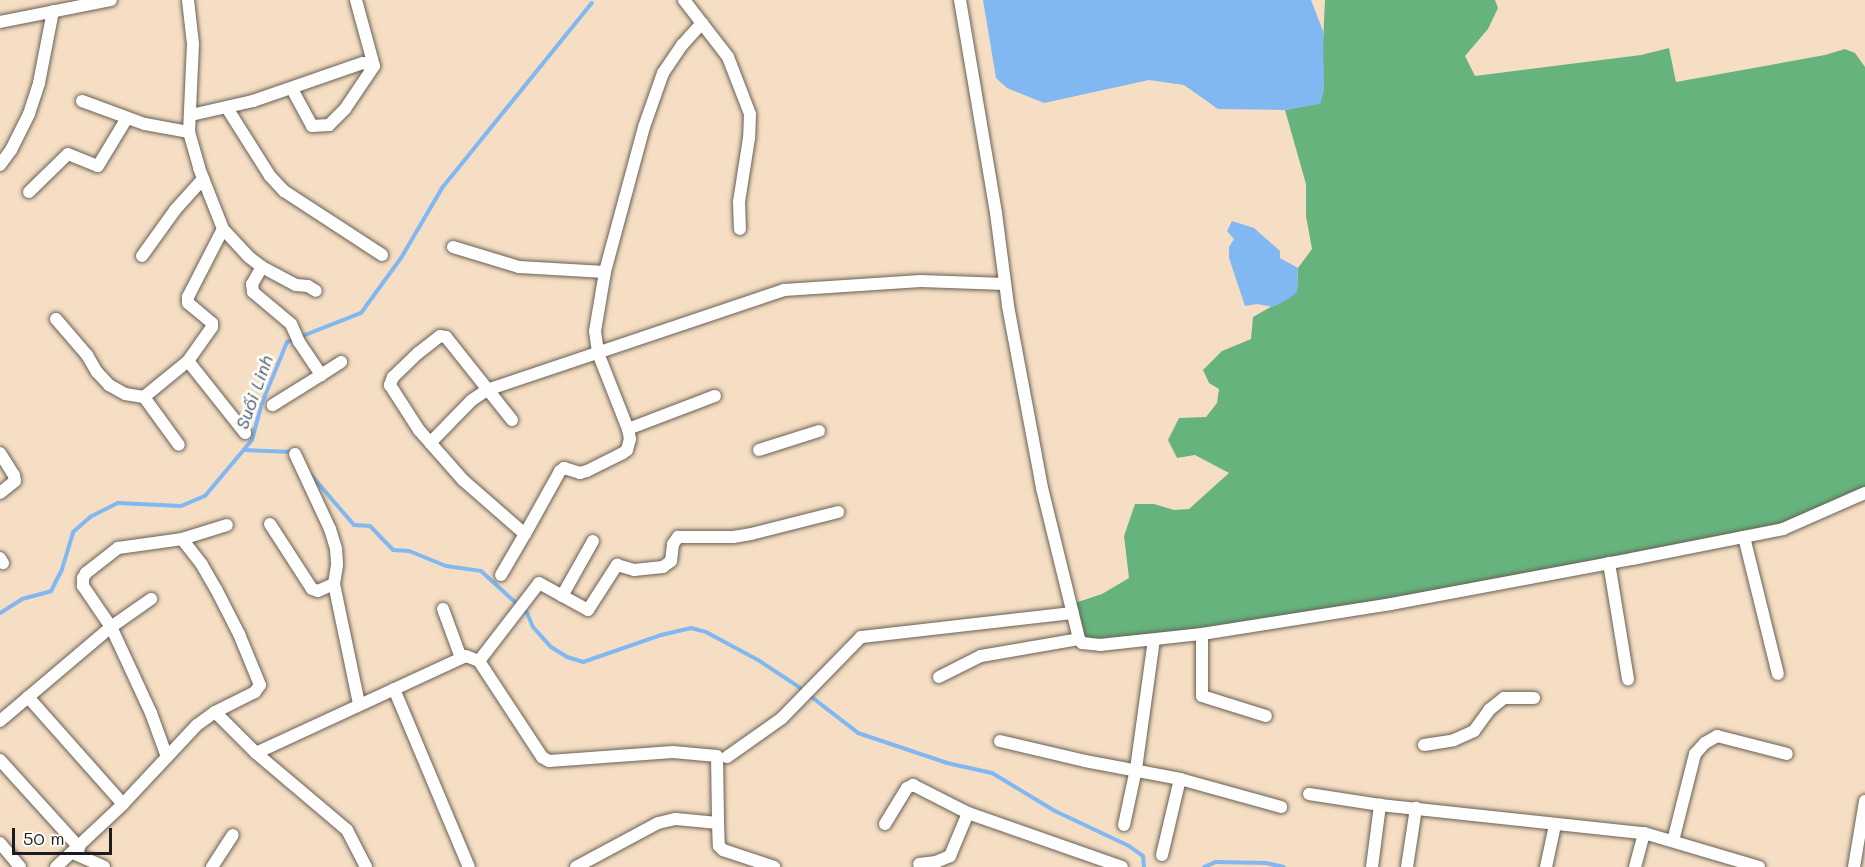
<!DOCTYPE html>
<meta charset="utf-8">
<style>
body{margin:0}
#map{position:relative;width:1865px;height:867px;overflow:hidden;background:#f5dec3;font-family:Mali,sans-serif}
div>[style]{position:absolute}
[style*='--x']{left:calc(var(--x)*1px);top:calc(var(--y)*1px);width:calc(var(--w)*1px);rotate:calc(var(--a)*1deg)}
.forest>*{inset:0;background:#66b37d}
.water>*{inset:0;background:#82b8f1}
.stream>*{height:4px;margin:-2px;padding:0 2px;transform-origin:2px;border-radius:2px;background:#82b8f1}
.roads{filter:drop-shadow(0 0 2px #686056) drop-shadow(0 0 2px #686056)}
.street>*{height:12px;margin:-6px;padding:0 6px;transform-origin:6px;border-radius:6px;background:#fff}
span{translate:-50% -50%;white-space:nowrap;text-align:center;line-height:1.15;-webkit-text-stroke:6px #fdfcf7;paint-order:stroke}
.water-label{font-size:18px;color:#455a71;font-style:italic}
.scale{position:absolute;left:12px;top:828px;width:100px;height:27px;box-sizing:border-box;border:3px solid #1c1c1c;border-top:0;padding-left:8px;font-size:18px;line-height:21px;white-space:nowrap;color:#1c1c1c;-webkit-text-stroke:4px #fdfcf7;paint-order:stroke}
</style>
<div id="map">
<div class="forest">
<i style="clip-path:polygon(1325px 0,1495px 0,1498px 8px,1488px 29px,1465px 56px,1475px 76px,1641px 55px,1669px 48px,1676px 82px,1825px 55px,1845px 49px,1855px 53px,1865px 67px,1865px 488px,1781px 525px,1388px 600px,1201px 629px,1085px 640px,1075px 603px,1102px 594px,1129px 578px,1124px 536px,1135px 504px,1154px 504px,1174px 510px,1189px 509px,1229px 473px,1195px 455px,1177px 458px,1168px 440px,1179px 418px,1206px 417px,1217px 403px,1219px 389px,1209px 383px,1203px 370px,1222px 351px,1251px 339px,1253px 317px,1297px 292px,1298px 268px,1312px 249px,1306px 216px,1306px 184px,1285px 110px,1320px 103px,1324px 89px,1322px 65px)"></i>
</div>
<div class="water">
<i style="clip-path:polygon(983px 0,1311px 0,1323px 31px,1324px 89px,1320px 104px,1285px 110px,1218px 109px,1184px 85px,1149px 80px,1044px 103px,1007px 88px,996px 78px)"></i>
<i style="clip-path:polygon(1232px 221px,1254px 228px,1280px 251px,1280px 258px,1298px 268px,1297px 292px,1290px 298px,1273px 307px,1257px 304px,1245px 306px,1229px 258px,1229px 247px,1234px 239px,1227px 231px)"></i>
</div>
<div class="stream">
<i style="--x:244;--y:450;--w:49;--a:2.3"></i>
<i style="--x:311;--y:475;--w:66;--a:49.3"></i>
<i style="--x:354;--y:525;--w:16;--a:4"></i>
<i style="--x:370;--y:526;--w:33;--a:46"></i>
<i style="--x:393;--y:550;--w:16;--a:4"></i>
<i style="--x:409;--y:551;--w:40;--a:22"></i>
<i style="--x:446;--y:566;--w:35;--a:8"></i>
<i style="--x:481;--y:571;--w:62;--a:42.4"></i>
<i style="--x:527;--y:613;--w:15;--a:67"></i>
<i style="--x:533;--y:627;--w:27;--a:48"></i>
<i style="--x:551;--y:647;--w:19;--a:32"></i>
<i style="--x:567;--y:657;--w:17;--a:17"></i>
<i style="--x:583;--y:662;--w:83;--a:-19.1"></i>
<i style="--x:661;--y:635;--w:31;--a:-13"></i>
<i style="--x:691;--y:628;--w:16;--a:15"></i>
<i style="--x:706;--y:632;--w:59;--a:28.3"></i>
<i style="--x:758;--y:660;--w:45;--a:33.3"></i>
<i style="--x:796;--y:685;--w:78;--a:37.7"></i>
<i style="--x:858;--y:733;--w:94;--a:18.6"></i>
<i style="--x:947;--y:763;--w:46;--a:12.5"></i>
<i style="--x:992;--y:773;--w:74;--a:31.1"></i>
<i style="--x:1055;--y:811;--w:82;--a:25.3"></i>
<i style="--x:1129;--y:846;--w:17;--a:36"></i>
<i style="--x:1143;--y:856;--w:11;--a:85"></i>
<i style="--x:0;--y:613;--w:26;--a:-32"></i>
<i style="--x:22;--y:599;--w:30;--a:-15"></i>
<i style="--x:51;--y:591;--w:25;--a:-63"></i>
<i style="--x:62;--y:569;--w:39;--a:-73"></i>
<i style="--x:73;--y:532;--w:23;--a:-41"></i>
<i style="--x:90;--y:517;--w:31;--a:-27"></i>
<i style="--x:118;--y:503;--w:63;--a:2.7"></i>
<i style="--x:181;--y:506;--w:26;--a:-23"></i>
<i style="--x:205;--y:496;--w:73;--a:-50"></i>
<i style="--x:252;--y:440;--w:38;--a:-75"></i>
<i style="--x:262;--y:403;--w:66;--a:-67.7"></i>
<i style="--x:287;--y:342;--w:79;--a:-21.4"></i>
<i style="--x:361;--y:313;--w:68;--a:-54"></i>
<i style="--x:401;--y:258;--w:81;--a:-59.6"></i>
<i style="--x:442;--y:188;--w:238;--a:-51"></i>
<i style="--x:1204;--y:867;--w:13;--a:-23"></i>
<i style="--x:1216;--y:862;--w:50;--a:1.1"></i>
<i style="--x:1266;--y:863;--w:18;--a:13"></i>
</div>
<div class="roads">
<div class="street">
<i style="--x:188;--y:0;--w:44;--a:83.5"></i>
<i style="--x:193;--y:44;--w:88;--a:92.6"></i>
<i style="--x:189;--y:132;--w:37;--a:74"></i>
<i style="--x:199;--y:168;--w:66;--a:68.5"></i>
<i style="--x:223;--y:229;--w:38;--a:47"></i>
<i style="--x:249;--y:257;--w:16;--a:38"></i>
<i style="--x:262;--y:267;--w:20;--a:120"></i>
<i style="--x:252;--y:284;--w:8;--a:83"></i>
<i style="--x:253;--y:292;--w:50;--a:40.1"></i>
<i style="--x:291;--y:324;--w:20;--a:66"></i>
<i style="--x:299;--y:342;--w:40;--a:56"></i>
<i style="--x:321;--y:375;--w:57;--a:148"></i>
<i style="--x:684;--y:0;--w:72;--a:52.3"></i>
<i style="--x:728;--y:57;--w:61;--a:68.9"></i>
<i style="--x:750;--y:114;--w:24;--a:92"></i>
<i style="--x:749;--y:138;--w:65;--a:98.9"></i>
<i style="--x:739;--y:202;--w:27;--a:88"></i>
<i style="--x:960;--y:0;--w:216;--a:80.4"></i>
<i style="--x:996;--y:213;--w:94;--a:82.6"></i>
<i style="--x:1008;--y:306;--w:185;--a:79.4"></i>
<i style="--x:1042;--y:488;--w:155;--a:76.2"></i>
<i style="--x:1079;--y:639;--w:5;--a:53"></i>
<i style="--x:1082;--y:643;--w:18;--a:6"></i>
<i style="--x:1100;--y:645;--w:103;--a:-6.2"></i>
<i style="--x:1202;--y:634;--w:191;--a:-9"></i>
<i style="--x:1391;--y:604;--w:245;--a:-10.6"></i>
<i style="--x:1632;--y:559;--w:154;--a:-11.2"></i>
<i style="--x:1783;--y:529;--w:90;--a:-23.7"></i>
<i style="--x:0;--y:22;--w:113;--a:-11.2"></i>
<i style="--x:702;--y:23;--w:30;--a:132"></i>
<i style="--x:682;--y:45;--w:34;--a:124"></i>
<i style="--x:663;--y:73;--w:57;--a:109.4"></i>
<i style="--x:644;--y:127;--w:150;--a:105.1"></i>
<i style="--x:605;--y:272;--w:60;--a:99.6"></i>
<i style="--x:595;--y:331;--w:22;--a:82"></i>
<i style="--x:598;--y:353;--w:82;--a:68.5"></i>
<i style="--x:628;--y:429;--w:93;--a:-20.8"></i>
<i style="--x:292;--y:89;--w:42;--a:61.6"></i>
<i style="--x:312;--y:126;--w:17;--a:-3"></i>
<i style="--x:329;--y:125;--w:23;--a:-45"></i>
<i style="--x:345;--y:109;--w:52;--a:-56"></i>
<i style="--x:374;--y:66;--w:68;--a:-105.3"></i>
<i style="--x:82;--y:101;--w:67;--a:20.1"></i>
<i style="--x:145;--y:124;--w:45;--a:10.3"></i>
<i style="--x:227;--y:108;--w:80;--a:57.7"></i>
<i style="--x:270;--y:176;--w:21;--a:47"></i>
<i style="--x:284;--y:191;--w:117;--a:33.1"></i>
<i style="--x:191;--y:115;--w:64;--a:-12.7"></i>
<i style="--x:253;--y:101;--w:116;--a:-19.1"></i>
<i style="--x:363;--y:63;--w:11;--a:15"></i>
<i style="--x:0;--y:165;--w:19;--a:-54"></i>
<i style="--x:11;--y:150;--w:40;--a:-63.4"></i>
<i style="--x:29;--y:114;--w:33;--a:-72"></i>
<i style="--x:39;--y:83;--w:73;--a:-79"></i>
<i style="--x:29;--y:192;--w:54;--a:-44.3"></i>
<i style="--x:68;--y:154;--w:32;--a:22"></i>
<i style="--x:98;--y:166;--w:56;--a:-58.9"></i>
<i style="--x:453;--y:247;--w:69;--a:16.9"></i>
<i style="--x:519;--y:267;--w:86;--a:3.3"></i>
<i style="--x:142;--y:256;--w:57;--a:-54.3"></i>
<i style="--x:175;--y:210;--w:42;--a:-47.9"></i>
<i style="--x:262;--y:267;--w:38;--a:28"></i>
<i style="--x:296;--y:285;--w:12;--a:5"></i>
<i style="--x:308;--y:286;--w:9;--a:32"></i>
<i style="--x:56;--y:319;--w:48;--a:49.3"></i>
<i style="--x:87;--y:355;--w:20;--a:60"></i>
<i style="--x:97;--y:372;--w:18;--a:47"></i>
<i style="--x:109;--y:385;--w:18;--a:29"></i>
<i style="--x:125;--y:394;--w:19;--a:9"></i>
<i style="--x:144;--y:397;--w:57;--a:-39.3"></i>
<i style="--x:188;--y:361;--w:92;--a:51.6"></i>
<i style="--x:188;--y:361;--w:42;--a:-54.8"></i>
<i style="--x:212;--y:327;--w:4;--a:-90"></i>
<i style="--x:212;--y:323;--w:31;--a:-140"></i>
<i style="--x:188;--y:303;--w:6;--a:-90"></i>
<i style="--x:188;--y:297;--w:76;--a:-62.8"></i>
<i style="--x:321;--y:375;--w:24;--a:-33"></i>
<i style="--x:144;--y:397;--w:59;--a:53.9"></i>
<i style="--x:512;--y:420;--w:106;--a:-128.5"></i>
<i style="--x:446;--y:337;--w:6;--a:-171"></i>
<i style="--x:440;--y:336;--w:28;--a:142"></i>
<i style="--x:418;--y:353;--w:35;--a:136"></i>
<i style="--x:393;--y:377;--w:9;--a:111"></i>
<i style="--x:390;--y:385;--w:54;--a:57.2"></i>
<i style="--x:419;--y:430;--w:67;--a:48.7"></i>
<i style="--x:463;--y:480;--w:82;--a:41.1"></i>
<i style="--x:525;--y:534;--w:72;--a:-60.9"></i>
<i style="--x:560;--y:471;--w:5;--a:-37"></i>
<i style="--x:564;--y:468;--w:17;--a:17"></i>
<i style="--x:580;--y:473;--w:7;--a:-16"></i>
<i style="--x:587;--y:471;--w:40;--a:-26.6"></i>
<i style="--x:623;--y:453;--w:5;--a:-37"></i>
<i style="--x:627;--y:450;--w:11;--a:-75"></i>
<i style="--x:630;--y:439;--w:10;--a:-101"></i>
<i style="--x:430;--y:443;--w:60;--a:-45.7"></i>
<i style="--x:472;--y:400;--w:18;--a:-34"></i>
<i style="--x:487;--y:390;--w:313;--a:-18.6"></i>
<i style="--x:784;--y:290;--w:137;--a:-3.8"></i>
<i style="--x:921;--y:281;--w:84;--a:2"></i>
<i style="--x:759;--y:450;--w:63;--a:-17.6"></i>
<i style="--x:0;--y:453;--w:26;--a:58"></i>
<i style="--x:14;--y:475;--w:6;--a:81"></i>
<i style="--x:15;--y:481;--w:19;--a:141"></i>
<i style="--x:295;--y:454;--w:83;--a:65"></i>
<i style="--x:330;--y:529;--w:21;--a:73"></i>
<i style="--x:336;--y:549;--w:16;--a:86"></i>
<i style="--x:337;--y:565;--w:19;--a:99"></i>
<i style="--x:270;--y:524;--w:77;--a:57.1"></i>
<i style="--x:312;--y:589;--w:6;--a:18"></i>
<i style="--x:318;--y:591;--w:17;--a:-24"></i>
<i style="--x:334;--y:584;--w:123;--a:78.2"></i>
<i style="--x:1744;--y:537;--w:141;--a:76.1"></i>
<i style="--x:182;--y:539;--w:33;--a:52"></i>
<i style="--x:202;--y:565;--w:28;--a:60"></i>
<i style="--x:216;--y:589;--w:51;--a:62.9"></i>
<i style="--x:239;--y:634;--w:55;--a:67.6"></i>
<i style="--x:260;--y:685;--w:9;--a:126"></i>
<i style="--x:255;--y:692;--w:45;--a:153.4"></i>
<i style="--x:0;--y:558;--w:6;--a:59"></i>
<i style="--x:1609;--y:563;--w:118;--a:80.7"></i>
<i style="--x:501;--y:575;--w:48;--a:-59.7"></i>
<i style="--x:562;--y:596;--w:63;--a:-60.6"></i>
<i style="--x:443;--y:609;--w:52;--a:69.8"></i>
<i style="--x:1202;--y:634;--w:62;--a:90"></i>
<i style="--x:1202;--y:696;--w:67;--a:17.4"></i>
<i style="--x:479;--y:661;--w:98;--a:-52.4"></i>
<i style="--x:539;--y:583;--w:56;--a:28.9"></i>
<i style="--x:588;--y:610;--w:54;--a:-57.2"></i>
<i style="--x:617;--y:565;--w:18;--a:16"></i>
<i style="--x:634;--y:570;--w:29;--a:-6"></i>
<i style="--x:663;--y:567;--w:10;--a:-37"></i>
<i style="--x:671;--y:561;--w:17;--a:-83"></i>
<i style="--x:673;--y:544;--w:9;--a:-54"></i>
<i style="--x:678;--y:537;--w:55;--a:0"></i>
<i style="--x:733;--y:537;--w:18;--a:-9"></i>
<i style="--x:751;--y:534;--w:90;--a:-14.2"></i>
<i style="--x:939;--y:677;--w:47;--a:-26.6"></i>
<i style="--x:981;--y:656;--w:99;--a:-9.8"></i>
<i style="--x:394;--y:689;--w:193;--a:67.2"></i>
<i style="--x:28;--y:697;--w:143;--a:48.4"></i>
<i style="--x:0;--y:721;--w:145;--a:-40.3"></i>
<i style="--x:111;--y:627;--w:49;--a:-35"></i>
<i style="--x:1000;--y:741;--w:87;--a:13.2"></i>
<i style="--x:1085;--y:761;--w:97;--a:10.7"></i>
<i style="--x:1180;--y:779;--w:105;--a:15.5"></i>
<i style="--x:1424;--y:745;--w:30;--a:-9"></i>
<i style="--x:1454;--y:740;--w:22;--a:-24"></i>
<i style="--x:1474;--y:731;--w:26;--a:-54"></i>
<i style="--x:1489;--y:710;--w:19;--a:-39"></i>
<i style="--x:1504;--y:698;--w:30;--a:0"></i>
<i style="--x:256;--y:753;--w:231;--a:-24.8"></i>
<i style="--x:466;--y:656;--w:14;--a:21"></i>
<i style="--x:479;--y:661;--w:115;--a:56.7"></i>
<i style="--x:542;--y:757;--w:8;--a:30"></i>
<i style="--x:549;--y:761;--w:124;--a:-4.2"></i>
<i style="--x:673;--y:752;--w:44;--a:5.2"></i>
<i style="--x:717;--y:756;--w:67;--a:89.1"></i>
<i style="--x:167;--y:757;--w:47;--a:-110"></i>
<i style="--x:151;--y:713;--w:95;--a:-114.9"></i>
<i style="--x:111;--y:627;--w:50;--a:-124.3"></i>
<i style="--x:83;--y:586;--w:8;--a:-90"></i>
<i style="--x:83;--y:578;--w:6;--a:-59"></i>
<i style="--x:86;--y:573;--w:41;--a:-38"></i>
<i style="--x:118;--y:548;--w:65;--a:-8"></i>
<i style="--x:182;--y:539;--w:47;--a:-17.3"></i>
<i style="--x:727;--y:757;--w:67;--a:-35.3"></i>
<i style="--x:782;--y:718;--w:113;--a:-45.7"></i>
<i style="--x:861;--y:637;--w:213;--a:-6.5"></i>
<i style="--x:0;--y:760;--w:118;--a:47.8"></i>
<i style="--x:1309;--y:794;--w:72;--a:8.8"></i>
<i style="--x:1380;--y:805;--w:265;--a:6.1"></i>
<i style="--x:1644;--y:833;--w:120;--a:16.5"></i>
<i style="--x:968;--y:813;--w:163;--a:19.3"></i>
<i style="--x:885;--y:824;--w:42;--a:-58.6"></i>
<i style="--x:907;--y:788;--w:7;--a:-27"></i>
<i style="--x:913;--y:785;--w:62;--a:27"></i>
<i style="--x:968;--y:813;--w:47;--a:112.7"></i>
<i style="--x:950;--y:856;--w:15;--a:157"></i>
<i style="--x:936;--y:862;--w:17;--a:173"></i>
<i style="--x:1124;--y:825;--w:57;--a:-77.9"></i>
<i style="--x:1136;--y:769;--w:130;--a:-82.1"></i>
<i style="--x:1673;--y:841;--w:90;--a:-75.8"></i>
<i style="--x:1695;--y:754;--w:15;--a:-48"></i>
<i style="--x:1705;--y:743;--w:14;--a:-30"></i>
<i style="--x:1717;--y:736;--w:72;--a:14.4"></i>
<i style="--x:0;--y:843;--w:31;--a:50"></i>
<i style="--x:73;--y:853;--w:34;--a:24"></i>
<i style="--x:1162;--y:855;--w:78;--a:-76.7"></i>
<i style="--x:56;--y:867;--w:92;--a:-43.2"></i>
<i style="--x:123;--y:804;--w:108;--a:-46.9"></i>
<i style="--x:197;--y:725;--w:22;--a:-36"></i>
<i style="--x:215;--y:712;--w:58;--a:45"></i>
<i style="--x:256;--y:753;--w:119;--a:40.2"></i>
<i style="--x:347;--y:830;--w:42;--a:62.8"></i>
<i style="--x:212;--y:867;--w:38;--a:-57"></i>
<i style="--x:576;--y:867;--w:93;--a:-28.2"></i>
<i style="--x:658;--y:823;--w:18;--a:-13"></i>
<i style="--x:676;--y:819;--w:42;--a:5.4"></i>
<i style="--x:718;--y:823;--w:23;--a:88"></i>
<i style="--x:719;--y:846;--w:6;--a:45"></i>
<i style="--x:723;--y:850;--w:54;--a:18.4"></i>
<i style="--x:1372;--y:867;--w:63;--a:-82.6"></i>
<i style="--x:1407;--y:867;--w:60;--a:-81.3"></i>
<i style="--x:1546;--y:867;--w:43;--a:-77.9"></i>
<i style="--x:1635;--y:867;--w:35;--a:-75"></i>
<i style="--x:1854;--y:867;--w:67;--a:-80.5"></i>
</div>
</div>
<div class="water-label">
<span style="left:254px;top:392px;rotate:-70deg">Suối Linh</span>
</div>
<div class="scale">50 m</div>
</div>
